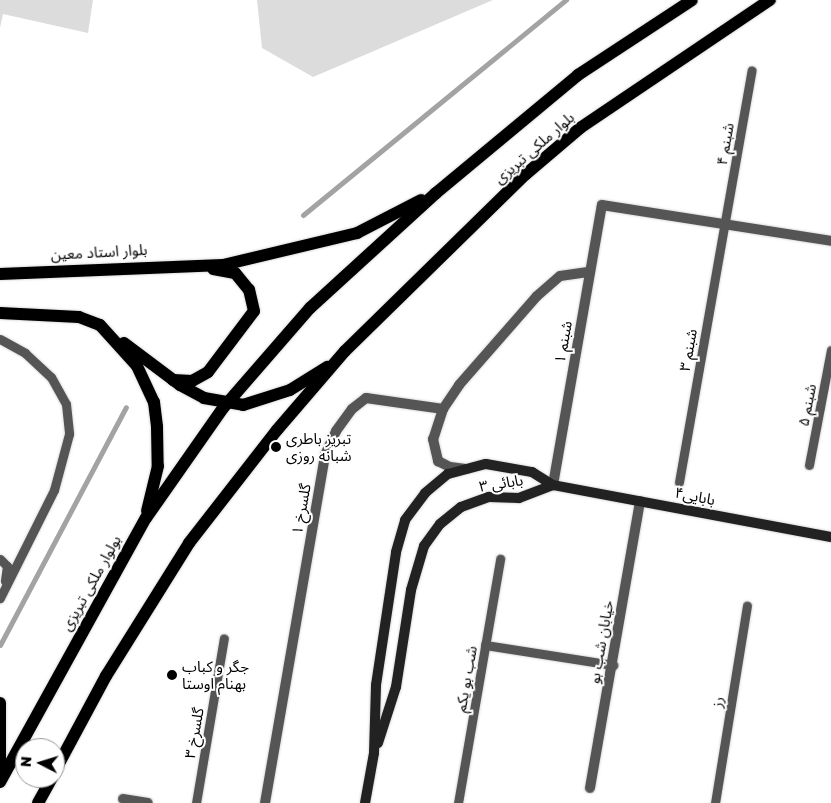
<!DOCTYPE html>
<meta charset="utf-8">
<style>
body{margin:0}
#map{position:relative;width:831px;height:803px;overflow:hidden;background:#fff;font-family:"Golos Text","Noto Sans Arabic",sans-serif}
div>[style]{position:absolute}
[style*='--x']{left:calc(var(--x)*1px);top:calc(var(--y)*1px);width:calc(var(--w)*1px);rotate:calc(var(--a)*1deg)}
.green>*{inset:0;background:#dcdcdc}
.stream>*{height:5px;margin:-2.5px;padding:0 2.5px;transform-origin:2.5px;border-radius:2.5px;background:#a3a3a3}
.roads{filter:drop-shadow(0 0 1px #dbdbdb) drop-shadow(0 0 1px #dbdbdb)}
.service>*{height:9px;margin:-4.5px;padding:0 4.5px;transform-origin:4.5px;border-radius:4.5px;background:#555}
.minor>*{height:10px;margin:-5px;padding:0 5px;transform-origin:5px;border-radius:5px;background:#555}
.secondary>*{height:10px;margin:-5px;padding:0 5px;transform-origin:5px;border-radius:5px;background:#222}
.primary>*{height:12px;margin:-6px;padding:0 6px;transform-origin:6px;border-radius:6px;background:#000}
.dots>*{width:14px;height:14px;translate:-50% -50%;box-sizing:border-box;border:2px solid #fff;border-radius:50%}
span{translate:-50% -50%;white-space:nowrap;text-align:center;line-height:1.15;-webkit-text-stroke:4px #fff;paint-order:stroke}
.street-label{font-size:15px;color:#000}
.poi-label{font-size:15px;color:#000}
.left{translate:0 -50%;text-align:left}
.north{position:absolute;left:15px;top:738px;width:50px;height:50px;box-sizing:border-box;background:#fff;border:1px solid #999;border-radius:50%;rotate:275deg;font-size:14px;font-weight:700;line-height:20px;text-align:center;color:#000}
.north::after{content:'';display:block;margin:auto;width:18px;height:22px;background:#000;clip-path:polygon(50% 0,100% 100%,50% 72%,0 100%)}
</style>
<div id="map">
<div class="green">
<i style="clip-path:polygon(0 0,93px 0,88px 33px,3px 14px,0 28px)"></i>
<i style="clip-path:polygon(257px 0,493px 0,313px 77px,262px 48px)"></i>
</div>
<div class="stream">
<i style="--x:303;--y:215;--w:340;--a:-39.3"></i>
<i style="--x:0;--y:645;--w:269;--a:-62.1"></i>
</div>
<div class="roads">
<div class="service">
<i style="--x:0;--y:339;--w:29;--a:29"></i>
<i style="--x:25;--y:353;--w:35;--a:43"></i>
<i style="--x:51;--y:377;--w:31;--a:61"></i>
<i style="--x:66;--y:404;--w:30;--a:84"></i>
<i style="--x:69;--y:434;--w:58;--a:105"></i>
<i style="--x:54;--y:490;--w:121;--a:116.6"></i>
<i style="--x:809;--y:465;--w:117;--a:-79.2"></i>
<i style="--x:679;--y:482;--w:418;--a:-80"></i>
<i style="--x:0;--y:559;--w:10;--a:45"></i>
<i style="--x:7;--y:566;--w:15;--a:98"></i>
<i style="--x:485;--y:645;--w:130;--a:8.9"></i>
<i style="--x:196;--y:803;--w:167;--a:-80.4"></i>
<i style="--x:458;--y:803;--w:248;--a:-80.2"></i>
<i style="--x:715;--y:803;--w:200;--a:-80.8"></i>
</div>
<div class="minor">
<i style="--x:443;--y:409;--w:32;--a:108"></i>
<i style="--x:433;--y:439;--w:23;--a:77"></i>
<i style="--x:438;--y:461;--w:13;--a:27"></i>
<i style="--x:450;--y:467;--w:16;--a:7"></i>
<i style="--x:553;--y:485;--w:284;--a:-80.1"></i>
<i style="--x:602;--y:205;--w:232;--a:8.9"></i>
<i style="--x:590;--y:788;--w:291;--a:-80.1"></i>
<i style="--x:123;--y:799;--w:25;--a:9"></i>
<i style="--x:265;--y:803;--w:353;--a:-80.2"></i>
<i style="--x:325;--y:455;--w:26;--a:-65"></i>
<i style="--x:336;--y:431;--w:27;--a:-54"></i>
<i style="--x:352;--y:409;--w:18;--a:-38"></i>
<i style="--x:366;--y:398;--w:78;--a:8.1"></i>
<i style="--x:443;--y:409;--w:29;--a:-56"></i>
<i style="--x:459;--y:385;--w:118;--a:-48.8"></i>
<i style="--x:537;--y:296;--w:30;--a:-41"></i>
<i style="--x:560;--y:276;--w:30;--a:-8"></i>
</div>
<div class="secondary">
<i style="--x:378;--y:743;--w:59;--a:-72.2"></i>
<i style="--x:396;--y:687;--w:98;--a:-81.2"></i>
<i style="--x:411;--y:590;--w:46;--a:-73.5"></i>
<i style="--x:424;--y:546;--w:27;--a:-54"></i>
<i style="--x:440;--y:524;--w:27;--a:-39"></i>
<i style="--x:461;--y:507;--w:30;--a:-20"></i>
<i style="--x:489;--y:497;--w:30;--a:2"></i>
<i style="--x:519;--y:498;--w:36;--a:-21"></i>
<i style="--x:365;--y:803;--w:51;--a:-79.8"></i>
<i style="--x:374;--y:753;--w:68;--a:-88.3"></i>
<i style="--x:376;--y:685;--w:134;--a:-81.4"></i>
<i style="--x:396;--y:552;--w:33;--a:-74"></i>
<i style="--x:405;--y:520;--w:34;--a:-53"></i>
<i style="--x:425;--y:493;--w:30;--a:-40"></i>
<i style="--x:448;--y:474;--w:39;--a:-15"></i>
<i style="--x:486;--y:464;--w:47;--a:9.9"></i>
<i style="--x:532;--y:472;--w:25;--a:32"></i>
<i style="--x:553;--y:485;--w:283;--a:10.6"></i>
</div>
<div class="primary">
<i style="--x:0;--y:274;--w:223;--a:-2.3"></i>
<i style="--x:223;--y:265;--w:138;--a:-13.4"></i>
<i style="--x:357;--y:233;--w:72;--a:-27.3"></i>
<i style="--x:0;--y:313;--w:79;--a:2.9"></i>
<i style="--x:79;--y:317;--w:22;--a:21"></i>
<i style="--x:100;--y:325;--w:55;--a:47.9"></i>
<i style="--x:137;--y:366;--w:40;--a:65"></i>
<i style="--x:154;--y:402;--w:25;--a:83"></i>
<i style="--x:157;--y:427;--w:39;--a:89"></i>
<i style="--x:158;--y:466;--w:46;--a:103.7"></i>
<i style="--x:124;--y:343;--w:70;--a:36.9"></i>
<i style="--x:180;--y:385;--w:27;--a:28"></i>
<i style="--x:204;--y:398;--w:40;--a:10"></i>
<i style="--x:243;--y:405;--w:49;--a:-17.7"></i>
<i style="--x:290;--y:390;--w:44;--a:-31.9"></i>
<i style="--x:173;--y:380;--w:19;--a:3"></i>
<i style="--x:192;--y:381;--w:18;--a:-29"></i>
<i style="--x:208;--y:372;--w:76;--a:-53"></i>
<i style="--x:254;--y:311;--w:22;--a:-103"></i>
<i style="--x:249;--y:290;--w:22;--a:-129"></i>
<i style="--x:235;--y:273;--w:22;--a:-170"></i>
<i style="--x:0;--y:703;--w:68;--a:90"></i>
<i style="--x:55;--y:771;--w:108;--a:-61.8"></i>
<i style="--x:106;--y:676;--w:157;--a:-58"></i>
<i style="--x:189;--y:543;--w:143;--a:-52.1"></i>
<i style="--x:277;--y:430;--w:104;--a:-49.3"></i>
<i style="--x:345;--y:351;--w:253;--a:-44.4"></i>
<i style="--x:526;--y:174;--w:71;--a:-40.4"></i>
<i style="--x:580;--y:128;--w:229;--a:-34"></i>
<i style="--x:0;--y:782;--w:302;--a:-61.1"></i>
<i style="--x:146;--y:518;--w:134;--a:-55"></i>
<i style="--x:223;--y:408;--w:133;--a:-49"></i>
<i style="--x:310;--y:308;--w:171;--a:-42.4"></i>
<i style="--x:436;--y:193;--w:185;--a:-39.7"></i>
<i style="--x:578;--y:75;--w:136;--a:-33.3"></i>
<i style="--x:38;--y:803;--w:29;--a:-61"></i>
</div>
</div>
<div class="dots">
<i style="left:276px;top:447px;background:#000"></i>
<i style="left:172px;top:675px;background:#000"></i>
</div>
<div class="street-label">
<span style="left:725px;top:144px;rotate:-80deg">شبنم ۴</span>
<span style="left:534px;top:148px;rotate:-41deg">بلوار ملکى تبریزى</span>
<span style="left:99px;top:252px;rotate:-3deg">بلوار استاد معین</span>
<span style="left:563px;top:342px;rotate:-80deg">شبنم ۱</span>
<span style="left:688px;top:350px;rotate:-80deg">شبنم ۳</span>
<span style="left:807px;top:405px;rotate:-79deg">شبنم ۵</span>
<span style="left:501px;top:483px;rotate:-9deg">بابائی ۳</span>
<span style="left:695px;top:496px;rotate:11deg">بابایی۴</span>
<span style="left:301px;top:509px;rotate:-80deg">گلسرخ ۱</span>
<span style="left:91px;top:583px;rotate:-61deg">بولوار ملکی تبریزی</span>
<span style="left:601px;top:642px;rotate:-80deg">خیابان شب بو</span>
<span style="left:466px;top:679px;rotate:-80deg">شب بو یکم</span>
<span style="left:717px;top:702px;rotate:-81deg">رز</span>
<span style="left:194px;top:733px;rotate:-80deg">گلسرخ ۳</span>
</div>
<div class="poi-label">
<span class="left" style="left:286px;top:447px">تبریز باطری<br>شبانه روزی</span>
<span class="left" style="left:182px;top:675px">جگر و کباب<br>بهنام اوستا</span>
</div>
<div class="north">N</div>
</div>
